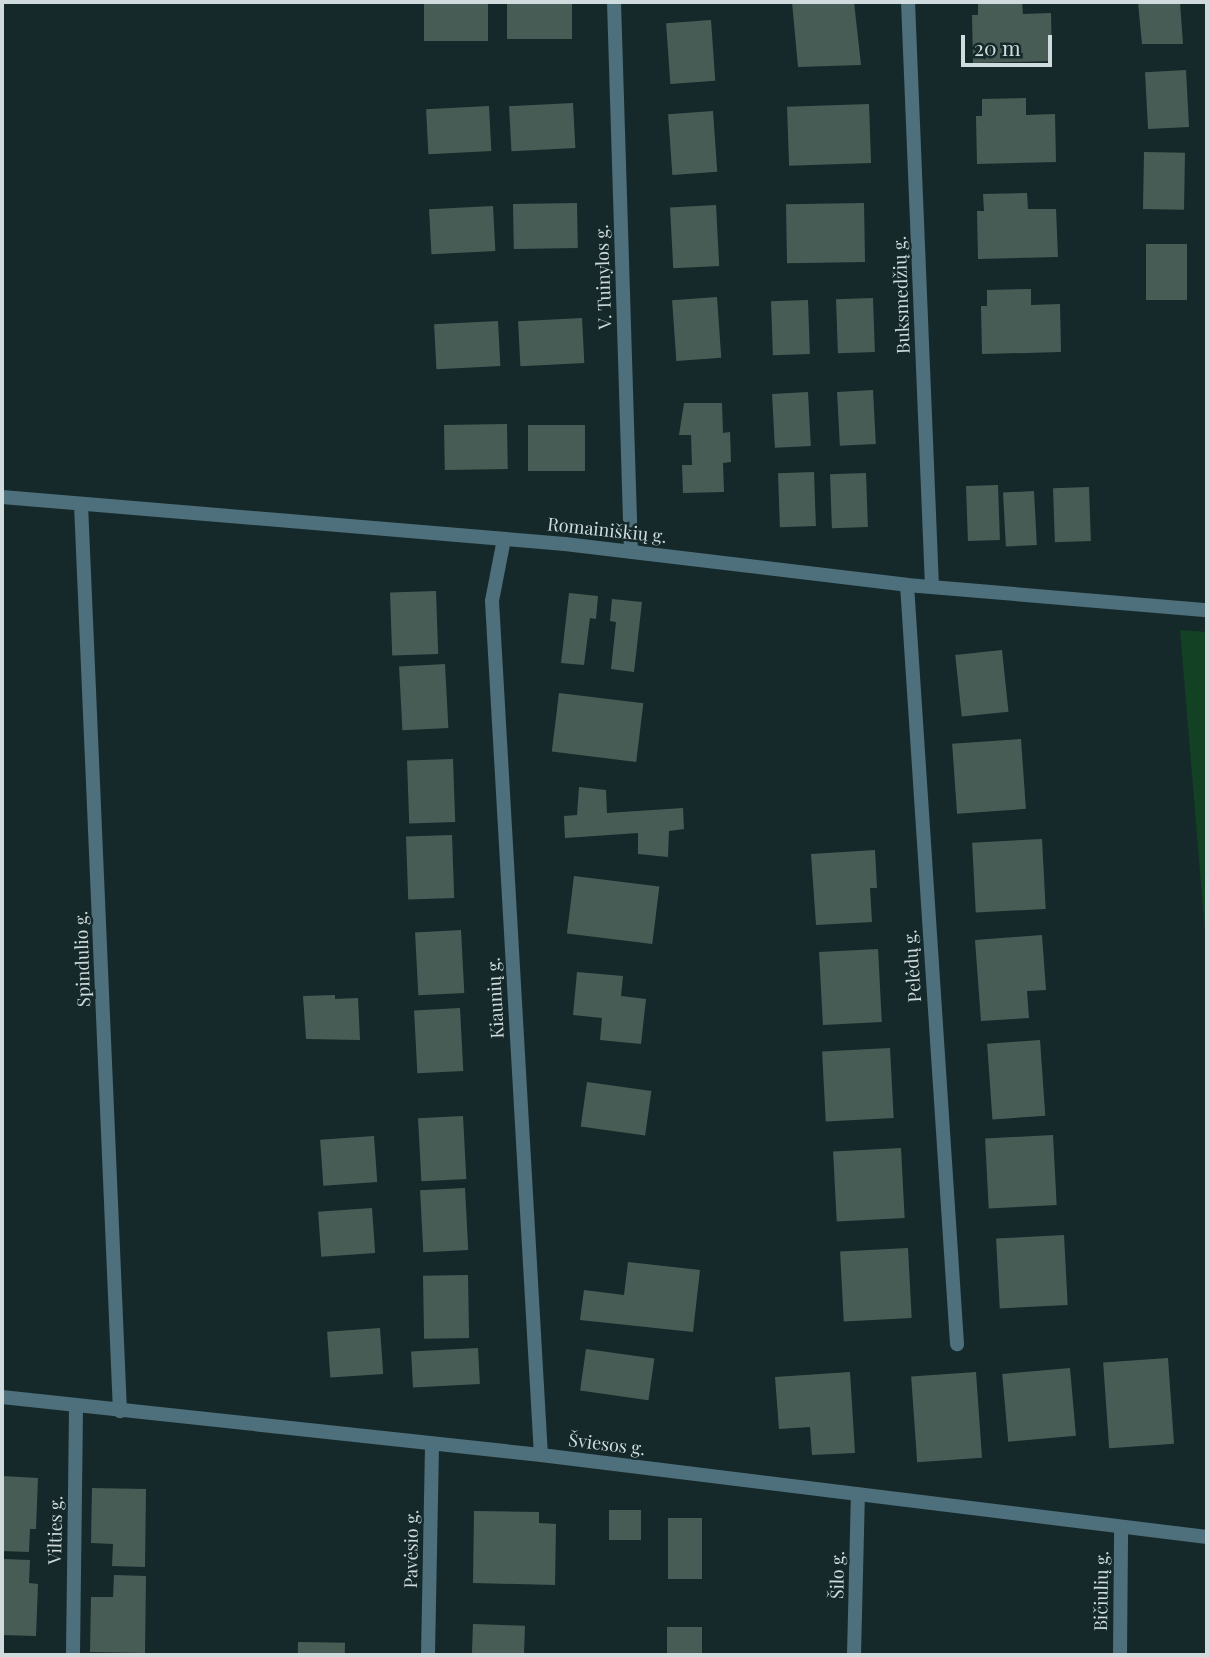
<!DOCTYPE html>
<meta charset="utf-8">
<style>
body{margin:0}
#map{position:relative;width:1209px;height:1657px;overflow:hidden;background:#16292a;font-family:"Playfair Display",serif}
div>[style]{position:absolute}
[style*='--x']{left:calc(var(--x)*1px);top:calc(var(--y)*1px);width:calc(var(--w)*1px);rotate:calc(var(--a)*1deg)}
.green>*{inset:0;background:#134124}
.building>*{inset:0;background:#485c56;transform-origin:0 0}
.street>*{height:14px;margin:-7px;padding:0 7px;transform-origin:7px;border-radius:7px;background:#4e6f7c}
span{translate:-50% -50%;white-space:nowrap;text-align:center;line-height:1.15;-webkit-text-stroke:5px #16292a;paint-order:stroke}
.street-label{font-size:18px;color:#cfdbdc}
.frame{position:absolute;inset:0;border:4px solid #cfdbdc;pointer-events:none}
.scale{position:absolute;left:961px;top:35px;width:91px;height:32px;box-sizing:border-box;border:4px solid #cfdbdc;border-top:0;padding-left:9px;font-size:21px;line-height:24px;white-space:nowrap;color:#cfdbdc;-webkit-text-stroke:5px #16292a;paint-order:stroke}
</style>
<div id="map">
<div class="green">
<i style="clip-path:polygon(1180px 630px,1207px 632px,1207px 956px)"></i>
</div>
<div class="building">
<i style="left:424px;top:2px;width:64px;height:39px"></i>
<i style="left:507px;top:2px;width:65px;height:37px"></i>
<i style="clip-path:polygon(792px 2px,854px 2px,861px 65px,798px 67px)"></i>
<i style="clip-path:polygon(978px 2px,1022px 2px,1023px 14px,1051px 13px,1052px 61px,973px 63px,972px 15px,978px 15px)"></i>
<i style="clip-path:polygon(1138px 2px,1180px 2px,1183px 44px,1142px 44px)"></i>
<i style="left:711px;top:20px;width:61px;height:45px;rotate:86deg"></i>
<i style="left:1186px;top:70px;width:57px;height:41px;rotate:87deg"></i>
<i style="clip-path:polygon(1026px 98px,1026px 115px,1055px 114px,1056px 162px,977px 164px,976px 116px,982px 116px,982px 99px)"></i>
<i style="left:573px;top:103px;width:45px;height:64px;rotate:87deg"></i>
<i style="left:869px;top:104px;width:59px;height:82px;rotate:88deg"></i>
<i style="left:489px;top:106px;width:45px;height:63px;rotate:87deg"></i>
<i style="left:713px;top:111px;width:61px;height:45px;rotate:86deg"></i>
<i style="left:1144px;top:152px;width:41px;height:57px;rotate:1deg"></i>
<i style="clip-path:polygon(1027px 193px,1028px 209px,1056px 209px,1058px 257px,978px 259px,977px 211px,984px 211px,983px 194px)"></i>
<i style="left:577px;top:203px;width:45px;height:64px;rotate:89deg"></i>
<i style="left:864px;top:203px;width:59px;height:78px;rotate:89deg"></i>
<i style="left:716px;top:205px;width:61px;height:46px;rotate:87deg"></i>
<i style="left:493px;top:206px;width:45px;height:64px;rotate:87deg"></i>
<i style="left:1146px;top:244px;width:41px;height:56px"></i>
<i style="clip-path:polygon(1031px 289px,1031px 305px,1060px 304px,1061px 352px,982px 354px,981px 306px,987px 306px,987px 290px)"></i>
<i style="left:717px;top:297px;width:61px;height:45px;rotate:86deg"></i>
<i style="left:873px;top:298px;width:54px;height:37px;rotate:88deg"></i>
<i style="left:808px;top:300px;width:54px;height:37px;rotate:88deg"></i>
<i style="left:582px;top:318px;width:45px;height:64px;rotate:87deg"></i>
<i style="left:498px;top:321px;width:45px;height:64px;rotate:87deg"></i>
<i style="left:873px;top:390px;width:54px;height:36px;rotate:87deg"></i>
<i style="left:808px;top:392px;width:54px;height:36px;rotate:87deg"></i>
<i style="clip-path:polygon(684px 403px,722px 403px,723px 433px,730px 432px,731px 462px,723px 463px,724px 492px,683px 493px,682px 465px,692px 465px,691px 435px,679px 435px)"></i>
<i style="left:507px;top:424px;width:45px;height:63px;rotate:89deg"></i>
<i style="left:528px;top:425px;width:57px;height:46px"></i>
<i style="left:814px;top:472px;width:54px;height:36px;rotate:88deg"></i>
<i style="left:866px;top:473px;width:54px;height:36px;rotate:88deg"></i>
<i style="left:998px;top:485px;width:55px;height:32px;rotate:88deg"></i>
<i style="left:1089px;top:487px;width:54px;height:36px;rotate:88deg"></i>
<i style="left:1034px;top:491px;width:54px;height:31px;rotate:87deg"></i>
<i style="left:436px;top:591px;width:63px;height:46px;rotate:88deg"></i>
<i style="clip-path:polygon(569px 593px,598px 596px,596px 619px,590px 618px,584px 665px,561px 663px)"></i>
<i style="clip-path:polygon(612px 599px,642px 602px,634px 672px,611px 669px,616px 622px,610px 621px)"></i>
<i style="left:1002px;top:650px;width:62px;height:47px;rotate:84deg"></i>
<i style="left:445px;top:664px;width:64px;height:46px;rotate:87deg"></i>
<i style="left:559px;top:693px;width:85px;height:59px;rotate:7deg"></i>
<i style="left:1021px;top:739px;width:70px;height:69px;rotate:86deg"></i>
<i style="left:453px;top:759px;width:63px;height:46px;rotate:88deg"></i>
<i style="clip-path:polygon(579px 787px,606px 790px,607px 813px,683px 808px,684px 829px,669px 831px,668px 857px,638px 854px,638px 833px,565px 838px,564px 816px,577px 815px)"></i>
<i style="left:452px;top:835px;width:63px;height:46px;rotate:88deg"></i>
<i style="left:1042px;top:839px;width:70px;height:70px;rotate:87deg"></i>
<i style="clip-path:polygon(875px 850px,877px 888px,870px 888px,872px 922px,816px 925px,811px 854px)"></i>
<i style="left:574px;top:876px;width:86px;height:58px;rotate:7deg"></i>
<i style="left:461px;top:930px;width:63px;height:46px;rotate:87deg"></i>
<i style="clip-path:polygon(1042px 935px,1046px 990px,1027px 991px,1029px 1018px,981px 1021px,975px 940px)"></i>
<i style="left:878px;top:949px;width:73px;height:59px;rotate:87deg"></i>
<i style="clip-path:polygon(577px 972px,623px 976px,621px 996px,646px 999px,641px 1044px,600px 1040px,602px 1018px,573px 1015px)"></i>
<i style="clip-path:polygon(335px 995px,335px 999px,358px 998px,360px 1040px,306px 1039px,303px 996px)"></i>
<i style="left:460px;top:1008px;width:63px;height:46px;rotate:87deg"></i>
<i style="left:1040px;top:1040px;width:76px;height:53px;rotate:86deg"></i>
<i style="left:890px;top:1048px;width:70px;height:68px;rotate:87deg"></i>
<i style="left:587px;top:1082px;width:65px;height:45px;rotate:8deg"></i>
<i style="left:463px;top:1116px;width:63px;height:45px;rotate:87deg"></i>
<i style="left:1053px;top:1135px;width:70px;height:68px;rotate:87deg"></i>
<i style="left:374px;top:1136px;width:46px;height:54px;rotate:86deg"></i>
<i style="left:901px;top:1148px;width:70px;height:68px;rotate:87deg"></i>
<i style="left:465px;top:1188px;width:62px;height:45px;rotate:87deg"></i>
<i style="left:372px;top:1208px;width:45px;height:54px;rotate:86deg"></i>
<i style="left:1064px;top:1235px;width:70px;height:68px;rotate:87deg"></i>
<i style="left:908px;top:1248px;width:70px;height:68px;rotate:87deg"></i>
<i style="clip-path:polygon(628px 1262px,700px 1270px,693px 1332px,580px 1320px,584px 1290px,624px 1295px)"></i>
<i style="left:468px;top:1275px;width:63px;height:45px;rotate:89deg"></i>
<i style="left:380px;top:1328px;width:46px;height:53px;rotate:86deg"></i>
<i style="left:478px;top:1348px;width:36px;height:67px;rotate:87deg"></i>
<i style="left:586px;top:1349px;width:69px;height:42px;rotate:8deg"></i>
<i style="left:1168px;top:1358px;width:86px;height:65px;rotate:86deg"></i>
<i style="left:1070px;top:1368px;width:68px;height:68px;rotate:85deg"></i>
<i style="clip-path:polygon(850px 1372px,855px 1453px,812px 1455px,810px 1427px,779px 1429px,775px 1377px)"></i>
<i style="left:976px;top:1372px;width:86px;height:65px;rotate:86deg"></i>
<i style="clip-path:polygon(2px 1476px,38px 1478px,36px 1529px,30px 1529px,29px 1552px,2px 1551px)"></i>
<i style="clip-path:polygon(92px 1488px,146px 1489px,145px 1567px,112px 1566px,113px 1544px,91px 1543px)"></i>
<i style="left:609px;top:1510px;width:32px;height:30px"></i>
<i style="clip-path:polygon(474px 1511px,539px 1512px,539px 1523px,556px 1524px,555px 1585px,473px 1583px)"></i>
<i style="left:668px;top:1518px;width:34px;height:61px"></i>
<i style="clip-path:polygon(3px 1559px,30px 1560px,29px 1583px,38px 1584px,36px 1636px,2px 1635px)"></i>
<i style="clip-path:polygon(114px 1575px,146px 1576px,145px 1653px,90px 1652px,91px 1597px,113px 1597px)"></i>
<i style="left:473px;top:1624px;width:52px;height:31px;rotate:2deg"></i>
<i style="left:667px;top:1627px;width:35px;height:28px"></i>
<i style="left:298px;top:1642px;width:47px;height:13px;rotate:1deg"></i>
</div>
<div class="street">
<i style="--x:614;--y:2;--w:550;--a:88.23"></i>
<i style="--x:908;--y:2;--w:585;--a:87.65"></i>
<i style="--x:2;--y:497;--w:565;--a:4.77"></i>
<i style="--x:565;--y:544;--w:344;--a:6.8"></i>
<i style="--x:907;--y:585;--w:301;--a:4.8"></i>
<i style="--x:81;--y:504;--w:908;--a:87.54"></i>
<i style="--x:504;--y:539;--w:63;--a:101"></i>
<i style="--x:492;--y:601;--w:855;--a:86.72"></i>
<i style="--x:907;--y:585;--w:761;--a:86.23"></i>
<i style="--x:2;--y:1397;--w:542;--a:6.14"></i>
<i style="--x:541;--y:1455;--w:671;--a:7.02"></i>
<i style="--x:73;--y:1655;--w:249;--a:-89.3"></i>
<i style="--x:428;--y:1655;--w:211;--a:-88.9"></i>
<i style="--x:854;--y:1655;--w:160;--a:-88.6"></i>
<i style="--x:1120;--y:1655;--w:127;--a:-89.5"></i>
</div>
<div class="street-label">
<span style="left:603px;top:277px;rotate:-92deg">V. Tuinylos g.</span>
<span style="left:901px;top:295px;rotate:-92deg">Buksmedžių g.</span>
<span style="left:607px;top:530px;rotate:6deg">Romainiškių g.</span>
<span style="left:82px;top:959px;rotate:-92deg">Spindulio g.</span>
<span style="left:912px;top:966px;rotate:-94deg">Pelėdų g.</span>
<span style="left:495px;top:998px;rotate:-93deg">Kiaunių g.</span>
<span style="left:607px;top:1444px;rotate:7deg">Šviesos g.</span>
<span style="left:55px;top:1530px;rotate:-89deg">Vilties g.</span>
<span style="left:411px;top:1549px;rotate:-89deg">Pavėsio g.</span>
<span style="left:837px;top:1575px;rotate:-89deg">Šilo g.</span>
<span style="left:1101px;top:1591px;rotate:-89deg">Bičiulių g.</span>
</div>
<div class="frame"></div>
<div class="scale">20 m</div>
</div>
